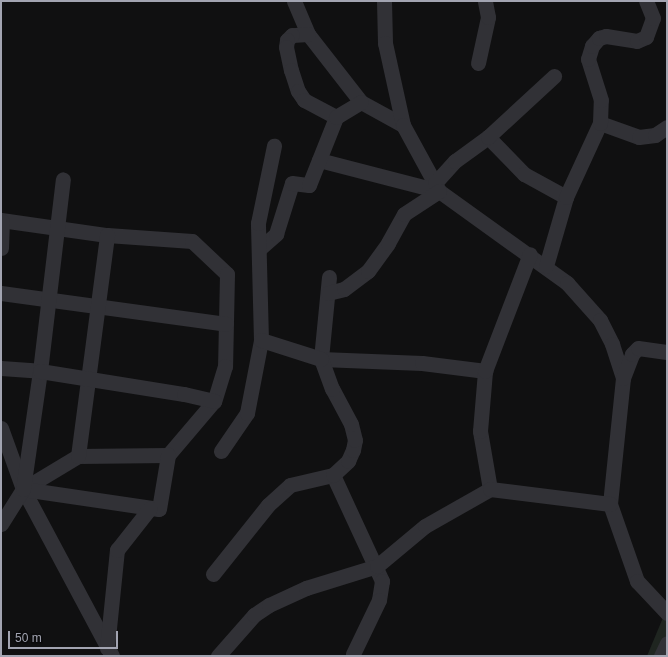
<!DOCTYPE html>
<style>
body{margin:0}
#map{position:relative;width:668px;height:657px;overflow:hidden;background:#101011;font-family:Arial,sans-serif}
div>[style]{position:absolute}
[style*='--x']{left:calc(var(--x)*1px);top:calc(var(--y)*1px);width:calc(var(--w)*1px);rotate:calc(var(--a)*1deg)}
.green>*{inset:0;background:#1f2520}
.minor>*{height:15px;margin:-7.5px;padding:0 7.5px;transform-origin:7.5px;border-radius:7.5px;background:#313136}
span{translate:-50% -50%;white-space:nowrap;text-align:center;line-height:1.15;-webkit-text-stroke:3px #0b0b0c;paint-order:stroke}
.frame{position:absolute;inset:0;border:2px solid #a2a4b1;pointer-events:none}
.scale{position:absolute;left:8px;top:631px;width:110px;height:18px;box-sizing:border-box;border:2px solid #a2a4b1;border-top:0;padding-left:5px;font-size:12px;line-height:14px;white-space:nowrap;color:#a2a4b1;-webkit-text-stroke:3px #0b0b0c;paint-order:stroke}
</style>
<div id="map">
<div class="green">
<i style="clip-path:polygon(667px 608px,667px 656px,647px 656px)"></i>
</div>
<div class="minor">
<i style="--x:294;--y:1;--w:36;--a:67"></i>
<i style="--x:308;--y:34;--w:86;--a:52.1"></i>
<i style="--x:361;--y:102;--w:48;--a:28.7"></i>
<i style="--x:384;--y:1;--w:42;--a:88.6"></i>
<i style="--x:385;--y:43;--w:84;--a:77.6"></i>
<i style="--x:403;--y:125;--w:75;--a:61.4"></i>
<i style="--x:439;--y:191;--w:158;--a:35.7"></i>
<i style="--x:567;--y:283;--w:50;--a:48.3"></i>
<i style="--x:600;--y:320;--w:27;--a:63"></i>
<i style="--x:612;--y:344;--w:36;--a:72"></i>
<i style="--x:623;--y:378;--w:127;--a:95.9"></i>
<i style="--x:610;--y:504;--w:82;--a:70.7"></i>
<i style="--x:637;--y:581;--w:44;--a:46.8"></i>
<i style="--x:308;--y:34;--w:16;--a:176"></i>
<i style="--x:292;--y:35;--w:7;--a:135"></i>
<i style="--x:287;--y:40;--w:7;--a:98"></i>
<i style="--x:286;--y:47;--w:24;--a:78"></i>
<i style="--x:291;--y:70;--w:22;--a:72"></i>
<i style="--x:298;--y:91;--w:11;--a:56"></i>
<i style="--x:304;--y:100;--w:36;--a:28"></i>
<i style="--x:478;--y:63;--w:47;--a:-77.7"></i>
<i style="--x:488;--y:17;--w:16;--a:-101"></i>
<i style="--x:600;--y:123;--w:41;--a:19.7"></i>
<i style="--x:639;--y:137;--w:16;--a:-7"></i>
<i style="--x:655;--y:135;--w:14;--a:-34"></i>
<i style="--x:488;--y:137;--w:52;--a:45.8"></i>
<i style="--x:524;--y:174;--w:48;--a:28.7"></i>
<i style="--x:319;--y:160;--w:124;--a:14.5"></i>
<i style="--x:435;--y:183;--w:30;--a:-48"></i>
<i style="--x:455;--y:161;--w:41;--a:-36"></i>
<i style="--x:488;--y:137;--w:90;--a:-42.7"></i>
<i style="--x:1;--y:220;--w:107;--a:8.1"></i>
<i style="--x:107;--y:235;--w:85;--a:4"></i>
<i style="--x:192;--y:241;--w:48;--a:43.3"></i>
<i style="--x:227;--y:274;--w:92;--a:91.2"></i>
<i style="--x:225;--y:366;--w:37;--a:107"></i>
<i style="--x:214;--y:401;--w:71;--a:130.4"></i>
<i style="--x:168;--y:455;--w:90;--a:179.4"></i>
<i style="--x:78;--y:456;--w:64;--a:149"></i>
<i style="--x:1;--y:248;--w:27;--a:-88"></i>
<i style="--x:259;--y:249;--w:23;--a:-41"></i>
<i style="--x:276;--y:234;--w:53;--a:-72.6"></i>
<i style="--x:292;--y:183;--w:17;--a:7"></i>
<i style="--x:309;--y:185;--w:73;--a:-68.3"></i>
<i style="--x:336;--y:117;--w:29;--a:-31"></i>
<i style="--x:546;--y:266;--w:72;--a:-73.8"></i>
<i style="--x:566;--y:197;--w:81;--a:-65.3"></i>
<i style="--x:600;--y:123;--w:23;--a:-88"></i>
<i style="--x:601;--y:100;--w:43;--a:-107.6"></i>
<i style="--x:588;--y:59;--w:14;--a:-73"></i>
<i style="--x:592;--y:46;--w:11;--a:-49"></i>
<i style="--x:599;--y:38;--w:7;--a:-16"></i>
<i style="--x:606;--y:36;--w:31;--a:9"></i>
<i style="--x:637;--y:41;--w:10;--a:-24"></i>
<i style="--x:646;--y:37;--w:20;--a:-70"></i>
<i style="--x:653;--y:18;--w:18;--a:-112"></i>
<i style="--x:329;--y:277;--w:82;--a:95.6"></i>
<i style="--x:321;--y:359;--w:101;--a:2.3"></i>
<i style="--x:422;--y:363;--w:64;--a:7.2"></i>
<i style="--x:1;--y:293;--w:227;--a:7.8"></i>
<i style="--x:328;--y:293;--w:16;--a:-14"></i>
<i style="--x:344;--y:289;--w:30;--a:-37"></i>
<i style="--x:368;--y:271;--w:34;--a:-54"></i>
<i style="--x:388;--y:243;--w:33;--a:-61"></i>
<i style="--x:404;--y:214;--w:42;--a:-33.3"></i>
<i style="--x:1;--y:368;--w:39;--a:4"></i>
<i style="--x:40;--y:371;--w:193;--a:-83.2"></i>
<i style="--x:623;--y:378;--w:26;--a:-69"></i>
<i style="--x:632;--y:354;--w:8;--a:-45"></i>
<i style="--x:638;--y:348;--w:29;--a:8"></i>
<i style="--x:1;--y:428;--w:65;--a:70.2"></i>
<i style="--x:23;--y:489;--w:189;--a:61.9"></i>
<i style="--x:221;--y:451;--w:46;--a:-55.6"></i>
<i style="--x:247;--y:413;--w:74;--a:-79.1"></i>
<i style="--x:261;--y:340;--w:117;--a:-91.5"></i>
<i style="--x:258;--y:223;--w:79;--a:-78.3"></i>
<i style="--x:78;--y:456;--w:223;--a:-82.5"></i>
<i style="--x:333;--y:475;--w:117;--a:65.2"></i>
<i style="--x:382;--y:581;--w:19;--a:99"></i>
<i style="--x:379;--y:600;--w:60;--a:115.7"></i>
<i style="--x:23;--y:489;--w:137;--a:8.4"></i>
<i style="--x:159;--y:509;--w:55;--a:-80.5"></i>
<i style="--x:490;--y:489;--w:59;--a:-99.8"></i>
<i style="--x:480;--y:431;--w:60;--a:-85.2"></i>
<i style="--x:485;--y:371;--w:125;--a:-69"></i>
<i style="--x:1;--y:524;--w:41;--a:-57.8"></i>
<i style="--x:23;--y:489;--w:119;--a:-81.8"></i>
<i style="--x:40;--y:371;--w:146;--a:9.1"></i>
<i style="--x:184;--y:394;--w:31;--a:13"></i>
<i style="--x:213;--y:574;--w:88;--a:-51.4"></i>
<i style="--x:268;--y:505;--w:30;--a:-42"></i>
<i style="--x:290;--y:485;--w:44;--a:-13.1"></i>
<i style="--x:333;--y:475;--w:21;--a:-43"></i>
<i style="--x:348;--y:461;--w:12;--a:-66"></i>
<i style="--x:353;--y:450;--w:10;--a:-79"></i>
<i style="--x:355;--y:440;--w:16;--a:-104"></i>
<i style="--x:351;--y:424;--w:40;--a:-118"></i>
<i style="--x:332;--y:389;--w:32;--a:-110"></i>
<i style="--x:321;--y:359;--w:63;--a:-162.4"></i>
<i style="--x:107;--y:648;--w:99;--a:-84.2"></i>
<i style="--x:117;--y:550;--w:53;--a:-51.8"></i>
<i style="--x:218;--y:656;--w:55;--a:-48.7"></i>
<i style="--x:254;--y:615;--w:18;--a:-34"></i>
<i style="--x:269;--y:605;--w:41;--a:-24.7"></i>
<i style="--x:306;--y:588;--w:74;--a:-17.2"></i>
<i style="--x:377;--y:566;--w:62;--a:-39.8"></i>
<i style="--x:425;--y:526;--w:75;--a:-29.6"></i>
<i style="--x:490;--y:489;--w:121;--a:7.1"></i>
<i style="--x:661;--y:656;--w:14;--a:-65"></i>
</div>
<div class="frame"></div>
<div class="scale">50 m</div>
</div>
